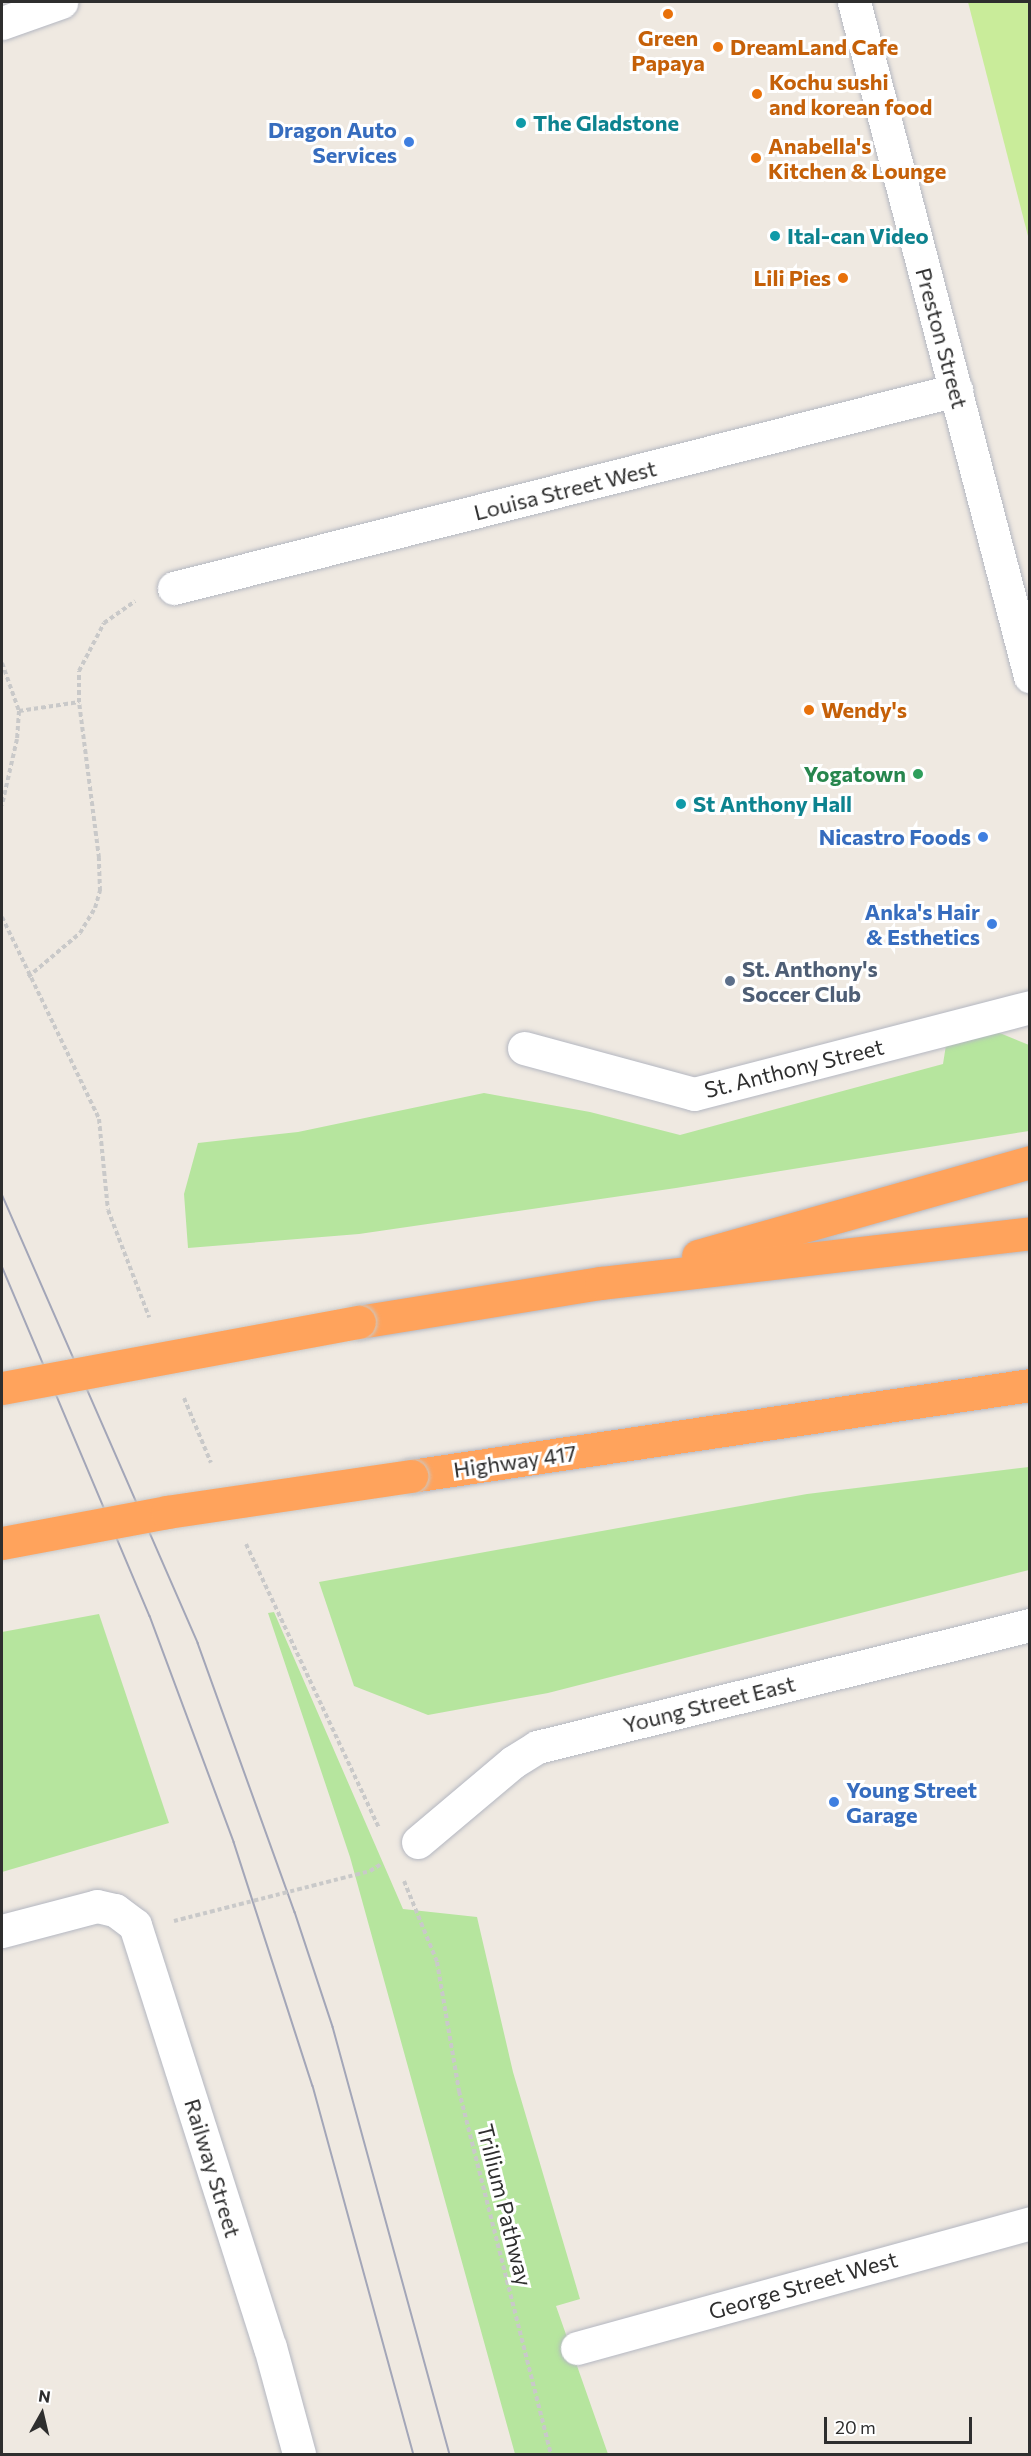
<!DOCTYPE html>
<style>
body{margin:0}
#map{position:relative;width:1031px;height:2456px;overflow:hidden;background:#efe9e1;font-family:Commissioner,sans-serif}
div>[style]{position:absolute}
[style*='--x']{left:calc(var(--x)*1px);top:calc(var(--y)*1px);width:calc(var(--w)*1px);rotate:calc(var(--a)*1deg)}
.green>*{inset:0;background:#b6e59e}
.pitch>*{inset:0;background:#c9ec9a}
.path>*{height:4px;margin-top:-2px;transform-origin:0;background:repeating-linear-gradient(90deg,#c9c9c9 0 4.5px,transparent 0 7.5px)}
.roads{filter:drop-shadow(0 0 2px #b4b7c1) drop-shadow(0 0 2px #b4b7c1)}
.street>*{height:33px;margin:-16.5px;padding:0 16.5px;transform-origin:16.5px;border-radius:16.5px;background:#fff}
.secondary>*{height:33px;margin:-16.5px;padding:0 16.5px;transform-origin:16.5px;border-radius:16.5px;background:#fff}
.highway>*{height:33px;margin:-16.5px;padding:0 16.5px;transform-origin:16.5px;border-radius:16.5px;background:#ffa35c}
.tram>*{height:1.5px;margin:-0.75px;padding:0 0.75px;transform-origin:0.75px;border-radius:0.75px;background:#a3a6b8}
.path-bridge>*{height:4px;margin-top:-2px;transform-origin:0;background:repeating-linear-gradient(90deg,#c9c9c9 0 4.5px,transparent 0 7.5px)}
.bridges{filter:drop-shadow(0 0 2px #c9c9c9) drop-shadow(0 0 2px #c9c9c9)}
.highway-bridge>*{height:33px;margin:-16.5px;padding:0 16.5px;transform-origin:16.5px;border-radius:16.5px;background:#ffa35c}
.dots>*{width:16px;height:16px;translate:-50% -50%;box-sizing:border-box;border:3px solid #fff;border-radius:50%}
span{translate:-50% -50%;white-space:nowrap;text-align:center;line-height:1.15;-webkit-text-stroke:6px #fff;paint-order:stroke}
.food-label{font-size:22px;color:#c56008;font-weight:700}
.left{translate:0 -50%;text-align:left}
.right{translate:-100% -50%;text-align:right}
.culture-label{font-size:22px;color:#0d838f;font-weight:700}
.shop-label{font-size:22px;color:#366cbe;font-weight:700}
.street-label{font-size:22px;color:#2e2e2e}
.leisure-label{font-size:22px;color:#27864d;font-weight:700}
.service-label{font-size:22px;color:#4e5e75;font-weight:700}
.frame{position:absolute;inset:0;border:3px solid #2e2e2e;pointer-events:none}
.north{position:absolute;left:12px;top:2384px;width:60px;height:60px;-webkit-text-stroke:4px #fff;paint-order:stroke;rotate:8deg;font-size:16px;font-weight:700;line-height:24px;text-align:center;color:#2e2e2e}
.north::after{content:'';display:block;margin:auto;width:21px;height:27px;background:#2e2e2e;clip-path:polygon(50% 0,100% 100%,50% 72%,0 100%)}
.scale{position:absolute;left:824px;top:2417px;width:148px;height:27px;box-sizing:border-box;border:3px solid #2e2e2e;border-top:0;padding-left:8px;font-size:18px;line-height:21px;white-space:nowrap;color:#2e2e2e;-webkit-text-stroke:4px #fff;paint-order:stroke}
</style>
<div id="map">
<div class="green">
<i style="clip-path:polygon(990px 1029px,1029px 1045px,1029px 1131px,676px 1188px,359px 1234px,188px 1248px,184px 1194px,198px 1143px,298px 1132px,484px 1093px,590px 1112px,680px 1135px,943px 1064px,946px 1045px)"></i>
<i style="clip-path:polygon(1029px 1467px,1029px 1570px,548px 1693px,428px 1715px,354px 1686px,319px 1582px,807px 1494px)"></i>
<i style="clip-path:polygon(274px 1612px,403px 1909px,477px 1917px,513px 2072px,580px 2299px,556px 2306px,608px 2454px,515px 2454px,350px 1857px,268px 1613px)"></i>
<i style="clip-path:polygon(99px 1614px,169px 1823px,2px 1872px,2px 1632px)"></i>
</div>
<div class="pitch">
<i style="clip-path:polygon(968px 2px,1029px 2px,1029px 240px)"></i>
</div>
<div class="path">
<i style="--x:2;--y:663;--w:51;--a:70.5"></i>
<i style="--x:19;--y:711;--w:28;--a:94"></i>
<i style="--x:17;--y:739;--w:68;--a:102.8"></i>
<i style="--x:19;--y:711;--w:61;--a:-8.5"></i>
<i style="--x:2;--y:917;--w:224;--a:64.3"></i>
<i style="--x:99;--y:1119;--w:91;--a:84.4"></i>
<i style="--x:108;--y:1210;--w:115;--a:69"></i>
<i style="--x:28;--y:977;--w:68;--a:-40.2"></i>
<i style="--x:80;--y:933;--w:29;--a:-59"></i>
<i style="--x:95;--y:908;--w:18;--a:-74"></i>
<i style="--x:100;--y:891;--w:33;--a:-92"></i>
<i style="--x:99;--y:858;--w:157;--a:-97.3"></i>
<i style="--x:79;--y:702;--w:31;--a:-90"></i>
<i style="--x:79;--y:671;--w:54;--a:-62.5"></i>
<i style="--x:104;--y:623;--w:38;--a:-35"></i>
<i style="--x:184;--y:1398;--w:70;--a:67.4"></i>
<i style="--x:246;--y:1544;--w:314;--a:64.9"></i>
<i style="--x:370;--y:1871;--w:13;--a:-32"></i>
<i style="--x:404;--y:1881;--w:87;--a:67.8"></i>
<i style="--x:437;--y:1962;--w:131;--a:80.3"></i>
<i style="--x:459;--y:2091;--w:374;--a:75.8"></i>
</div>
<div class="roads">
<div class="street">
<i style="--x:174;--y:588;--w:807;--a:-14.21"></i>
<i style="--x:524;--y:1048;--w:176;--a:15.1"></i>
<i style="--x:694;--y:1094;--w:347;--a:-14.5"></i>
<i style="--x:418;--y:1842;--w:124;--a:-40.1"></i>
<i style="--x:513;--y:1762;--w:28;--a:-32"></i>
<i style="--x:537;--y:1747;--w:508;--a:-13.9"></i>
<i style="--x:2;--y:1931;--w:98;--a:-14.7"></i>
<i style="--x:97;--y:1906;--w:18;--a:13"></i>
<i style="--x:115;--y:1910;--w:25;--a:37"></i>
<i style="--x:135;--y:1925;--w:443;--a:72.3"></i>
<i style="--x:270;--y:2347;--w:111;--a:74.8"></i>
<i style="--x:577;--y:2348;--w:470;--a:-15.4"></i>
</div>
<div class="secondary">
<i style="--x:854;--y:2;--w:697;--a:75.37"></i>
<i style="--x:2;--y:23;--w:63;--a:-19.6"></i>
</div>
<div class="highway">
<i style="--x:698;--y:1256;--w:345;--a:-15.8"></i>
<i style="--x:359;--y:1322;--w:245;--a:-9.2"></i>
<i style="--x:601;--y:1283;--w:432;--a:-6.6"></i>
<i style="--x:411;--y:1476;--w:626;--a:-8.36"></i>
</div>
</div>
<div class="tram">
<i style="--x:2;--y:1194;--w:490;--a:66.4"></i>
<i style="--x:198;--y:1643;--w:286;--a:70.2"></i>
<i style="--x:295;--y:1912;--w:121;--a:71.7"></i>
<i style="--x:333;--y:2027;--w:443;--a:74.7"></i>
<i style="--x:2;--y:1266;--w:380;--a:67.1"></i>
<i style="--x:150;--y:1616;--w:241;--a:69.6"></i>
<i style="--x:234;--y:1842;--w:256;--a:72.1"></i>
<i style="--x:313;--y:2086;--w:382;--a:74.7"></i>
</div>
<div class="path-bridge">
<i style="--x:174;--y:1921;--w:202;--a:-14.3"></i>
</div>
<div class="bridges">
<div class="highway-bridge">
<i style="--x:2;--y:1388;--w:363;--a:-10.5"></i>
<i style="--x:2;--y:1543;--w:168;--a:-10.6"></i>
<i style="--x:167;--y:1512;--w:247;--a:-8.4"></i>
</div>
</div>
<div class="dots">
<i style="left:668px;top:14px;background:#e8710a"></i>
<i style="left:718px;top:47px;background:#e8710a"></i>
<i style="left:757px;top:94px;background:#e8710a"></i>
<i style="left:521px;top:123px;background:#0f9aa8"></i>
<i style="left:409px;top:142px;background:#3f7fe0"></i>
<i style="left:756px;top:158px;background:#e8710a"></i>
<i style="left:775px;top:236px;background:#0f9aa8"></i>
<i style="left:843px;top:278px;background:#e8710a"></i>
<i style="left:809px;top:710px;background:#e8710a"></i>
<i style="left:918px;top:774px;background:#2e9e5b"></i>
<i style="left:681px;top:804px;background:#0f9aa8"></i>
<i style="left:983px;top:837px;background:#3f7fe0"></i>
<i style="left:992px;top:924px;background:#3f7fe0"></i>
<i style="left:730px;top:981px;background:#5c6f8a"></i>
<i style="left:834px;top:1802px;background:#3f7fe0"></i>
</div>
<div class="food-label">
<span style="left:668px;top:50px">Green<br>Papaya</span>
<span class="left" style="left:730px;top:47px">DreamLand Cafe</span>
<span class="left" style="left:769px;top:94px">Kochu sushi<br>and korean food</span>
<span class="left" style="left:768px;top:158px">Anabella's<br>Kitchen &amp; Lounge</span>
<span class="right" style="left:831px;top:278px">Lili Pies</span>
<span class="left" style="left:821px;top:710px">Wendy's</span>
</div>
<div class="culture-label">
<span class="left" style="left:533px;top:123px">The Gladstone</span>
<span class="left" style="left:787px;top:236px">Ital-can Video</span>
<span class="left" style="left:693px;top:804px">St Anthony Hall</span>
</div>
<div class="shop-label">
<span class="right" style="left:397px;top:142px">Dragon Auto<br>Services</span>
<span class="right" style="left:971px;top:837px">Nicastro Foods</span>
<span class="right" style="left:980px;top:924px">Anka's Hair<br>&amp; Esthetics</span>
<span class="left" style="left:846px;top:1802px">Young Street<br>Garage</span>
</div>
<div class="street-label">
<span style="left:942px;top:338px;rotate:75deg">Preston Street</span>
<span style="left:565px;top:490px;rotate:-14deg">Louisa Street West</span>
<span style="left:794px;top:1068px;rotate:-14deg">St. Anthony Street</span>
<span style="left:515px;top:1461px;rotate:-8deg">Highway 417</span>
<span style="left:709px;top:1704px;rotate:-14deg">Young Street East</span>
<span style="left:213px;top:2168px;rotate:73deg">Railway Street</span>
<span style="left:505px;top:2205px;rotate:76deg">Trillium Pathway</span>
<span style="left:803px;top:2285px;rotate:-16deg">George Street West</span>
</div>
<div class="leisure-label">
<span class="right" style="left:906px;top:774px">Yogatown</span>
</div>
<div class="service-label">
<span class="left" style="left:742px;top:981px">St. Anthony's<br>Soccer Club</span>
</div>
<div class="frame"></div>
<div class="north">N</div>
<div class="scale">20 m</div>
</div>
